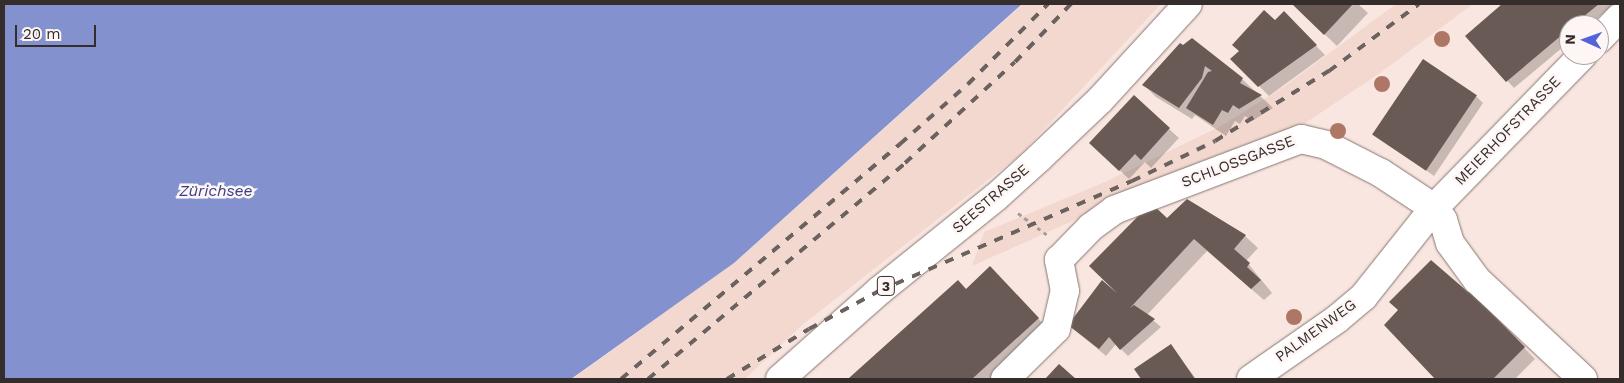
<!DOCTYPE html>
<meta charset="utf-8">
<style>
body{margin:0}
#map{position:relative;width:1624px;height:383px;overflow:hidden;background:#f9e6e1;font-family:"Work Sans",sans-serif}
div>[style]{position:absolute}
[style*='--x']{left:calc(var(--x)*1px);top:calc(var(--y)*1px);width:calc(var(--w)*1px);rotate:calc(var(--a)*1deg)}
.built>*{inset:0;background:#f3d8d0}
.water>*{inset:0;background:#8392ce}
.shadow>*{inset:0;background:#0003}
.building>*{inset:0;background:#6a5a55;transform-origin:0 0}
.path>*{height:3px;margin-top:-1.5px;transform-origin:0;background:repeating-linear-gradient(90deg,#a89a96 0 4px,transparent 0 8px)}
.roads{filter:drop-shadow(0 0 1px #867570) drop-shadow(0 0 1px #867570)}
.minor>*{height:28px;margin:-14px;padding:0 14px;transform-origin:14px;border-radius:14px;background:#fff}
.major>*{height:28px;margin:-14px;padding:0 14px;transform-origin:14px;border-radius:14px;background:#fff}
.rail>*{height:4px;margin-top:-2px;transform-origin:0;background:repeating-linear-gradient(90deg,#6b615e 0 9px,transparent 0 18px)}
.trees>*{width:16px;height:16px;margin:-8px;border-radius:50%;background:#ae7765}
span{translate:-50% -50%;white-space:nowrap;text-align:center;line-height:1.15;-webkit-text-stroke:5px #fef6f4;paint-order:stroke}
.shield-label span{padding:1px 4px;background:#fef6f4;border:1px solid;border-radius:4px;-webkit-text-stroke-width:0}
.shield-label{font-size:14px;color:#342d2b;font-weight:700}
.street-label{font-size:15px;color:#342d2b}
.water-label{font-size:16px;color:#343f88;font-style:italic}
.frame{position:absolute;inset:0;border:5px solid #342d2b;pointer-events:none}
.north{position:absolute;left:1559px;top:15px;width:50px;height:50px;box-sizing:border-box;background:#fef6f4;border:1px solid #ada6a4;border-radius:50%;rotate:272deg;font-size:14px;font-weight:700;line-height:20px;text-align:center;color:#342d2b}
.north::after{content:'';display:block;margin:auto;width:18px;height:22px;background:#5463d9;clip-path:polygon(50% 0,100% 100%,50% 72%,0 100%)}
.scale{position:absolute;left:15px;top:25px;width:81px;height:22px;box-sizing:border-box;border:2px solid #342d2b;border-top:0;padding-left:6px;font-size:15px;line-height:18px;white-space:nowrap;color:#342d2b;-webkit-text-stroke:4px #fef6f4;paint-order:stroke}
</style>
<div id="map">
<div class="built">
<i style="clip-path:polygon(1023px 4px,1161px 4px,1020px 155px,801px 326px,745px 379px,572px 379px,734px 263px)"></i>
<i style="clip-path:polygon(1396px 4px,1473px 4px,1380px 73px,1298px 128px,1115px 202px,972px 266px,984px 232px,1105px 182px,1221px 126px,1282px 88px)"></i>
</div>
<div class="water">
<i style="clip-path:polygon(4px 4px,1022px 4px,734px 263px,571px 379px,4px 379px)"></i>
</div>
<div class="shadow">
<i style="clip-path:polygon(1293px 4px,1358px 4px,1368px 13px,1337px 46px)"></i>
<i style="clip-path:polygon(1504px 4px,1614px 4px,1589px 25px,1569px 25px,1569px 42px,1514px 88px,1467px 36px)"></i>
<i style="clip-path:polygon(1284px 13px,1325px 55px,1269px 96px,1232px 59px)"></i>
<i style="clip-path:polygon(1180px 45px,1242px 79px,1273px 108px,1252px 121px,1245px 116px,1240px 124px,1235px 121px,1226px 136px,1195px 115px,1192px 119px,1156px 97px,1144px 85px)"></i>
<i style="clip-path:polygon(1476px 96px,1483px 103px,1434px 176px,1374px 133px)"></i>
<i style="clip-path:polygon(1169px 129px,1179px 138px,1151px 168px,1145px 162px,1129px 179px,1101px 153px)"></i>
<i style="clip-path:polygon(1187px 200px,1245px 236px,1258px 248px,1246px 261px,1272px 293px,1264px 300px,1207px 251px,1147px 315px,1161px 327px,1128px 356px,1116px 344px,1106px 356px,1069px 325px,1133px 308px,1091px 266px,1167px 220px)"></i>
<i style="clip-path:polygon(1001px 279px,1049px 330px,994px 379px,850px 378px,958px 282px,966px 291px)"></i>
<i style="clip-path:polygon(1470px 292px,1535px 359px,1515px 379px,1437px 379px,1386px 325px)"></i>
<i style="clip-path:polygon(1171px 345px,1196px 379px,1142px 379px,1136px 370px)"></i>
</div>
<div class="building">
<i style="clip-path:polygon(1292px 4px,1353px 4px,1324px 35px)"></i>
<i style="clip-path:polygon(1502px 4px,1599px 4px,1573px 25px,1569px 25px,1569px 29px,1506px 82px,1465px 36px)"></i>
<i style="clip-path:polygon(1264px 10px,1275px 20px,1284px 11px,1317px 45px,1258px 87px,1230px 59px,1239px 51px,1232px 45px)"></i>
<i style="clip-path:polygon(1192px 38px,1243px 78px,1240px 83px,1262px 95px,1239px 109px,1233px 105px,1228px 113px,1222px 110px,1213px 125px,1186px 108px,1208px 72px,1212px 71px,1205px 66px,1202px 78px,1179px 108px,1142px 85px,1180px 43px,1183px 45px)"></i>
<i style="left:1423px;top:59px;width:65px;height:91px;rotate:34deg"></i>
<i style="clip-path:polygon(1134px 95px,1170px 128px,1141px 160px,1135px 154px,1119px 171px,1089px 143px)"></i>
<i style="clip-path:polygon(1187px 199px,1246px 235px,1234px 249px,1250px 263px,1247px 267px,1261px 280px,1251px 289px,1194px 239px,1130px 308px,1134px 305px,1155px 319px,1120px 350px,1109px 337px,1099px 349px,1068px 325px,1102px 280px,1118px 294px,1089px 266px,1151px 203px,1167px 218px)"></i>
<i style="clip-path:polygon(1431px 260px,1468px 292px,1470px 291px,1525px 347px,1493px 379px,1435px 379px,1384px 325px,1398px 310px,1389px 302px)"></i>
<i style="clip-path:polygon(990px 266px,1039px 318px,972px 379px,849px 378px,958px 280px,966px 289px)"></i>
<i style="clip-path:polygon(1171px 344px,1195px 379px,1141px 379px,1134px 369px)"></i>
<i style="clip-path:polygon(1059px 364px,1076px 379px,1045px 379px)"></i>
</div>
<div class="path">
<i style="--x:1018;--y:213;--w:36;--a:37"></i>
</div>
<div class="roads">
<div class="minor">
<i style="--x:1599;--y:39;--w:30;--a:-46"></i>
<i style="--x:1005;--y:379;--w:71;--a:-44.4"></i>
<i style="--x:1056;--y:329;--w:39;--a:-77"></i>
<i style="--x:1065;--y:291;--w:32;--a:-101"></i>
<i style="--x:1059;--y:260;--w:46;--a:-45.9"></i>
<i style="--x:1091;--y:227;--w:29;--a:-36"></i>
<i style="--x:1114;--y:210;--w:200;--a:-20.8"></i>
<i style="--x:1301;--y:139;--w:26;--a:13"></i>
<i style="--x:1326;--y:145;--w:62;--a:27"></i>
<i style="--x:1381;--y:173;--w:64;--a:33.4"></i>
<i style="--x:1434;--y:208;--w:15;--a:53"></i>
<i style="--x:1443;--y:220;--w:24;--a:73"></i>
<i style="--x:1450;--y:243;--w:46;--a:53.9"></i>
<i style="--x:1477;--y:280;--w:145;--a:43"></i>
<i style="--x:1251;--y:379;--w:105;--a:-34.9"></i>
<i style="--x:1337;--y:319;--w:35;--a:-40"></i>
<i style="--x:1364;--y:296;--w:112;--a:-51.5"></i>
<i style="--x:1434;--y:208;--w:214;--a:-45.8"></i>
</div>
<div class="major">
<i style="--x:780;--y:379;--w:132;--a:-41.6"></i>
<i style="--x:879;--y:291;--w:150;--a:-38.8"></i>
<i style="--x:996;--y:197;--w:58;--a:-42.2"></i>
<i style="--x:1039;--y:158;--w:84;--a:-43.6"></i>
<i style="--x:1100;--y:100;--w:130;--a:-47.5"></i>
</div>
</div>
<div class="rail">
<i style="--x:621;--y:379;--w:365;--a:-40.1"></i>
<i style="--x:900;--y:144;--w:91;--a:-41.4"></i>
<i style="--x:968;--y:84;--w:113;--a:-45"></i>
<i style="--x:648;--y:379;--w:336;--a:-40"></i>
<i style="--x:905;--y:163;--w:149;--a:-42.6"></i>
<i style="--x:1015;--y:62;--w:81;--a:-46"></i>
<i style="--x:727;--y:379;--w:96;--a:-31.4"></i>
<i style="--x:809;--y:329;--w:80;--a:-28.5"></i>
<i style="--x:879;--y:291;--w:276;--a:-23.5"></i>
<i style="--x:1132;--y:181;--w:92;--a:-25.7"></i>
<i style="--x:1215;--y:141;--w:134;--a:-31.6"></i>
<i style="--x:1329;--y:71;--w:112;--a:-36.7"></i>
</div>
<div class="trees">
<i style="left:1442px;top:39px"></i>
<i style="left:1382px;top:84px"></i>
<i style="left:1338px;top:131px"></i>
<i style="left:1294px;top:317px"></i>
</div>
<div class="shield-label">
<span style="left:886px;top:286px">3</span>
</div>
<div class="street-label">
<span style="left:1508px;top:131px;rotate:-46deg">MEIERHOFSTRASSE</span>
<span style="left:1238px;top:162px;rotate:-21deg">SCHLOSSGASSE</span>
<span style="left:991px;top:199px;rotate:-41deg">SEESTRASSE</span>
<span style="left:1316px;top:331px;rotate:-36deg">PALMENWEG</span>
</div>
<div class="water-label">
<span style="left:216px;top:191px">Zürichsee</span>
</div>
<div class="frame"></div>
<div class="north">N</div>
<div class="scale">20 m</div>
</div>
